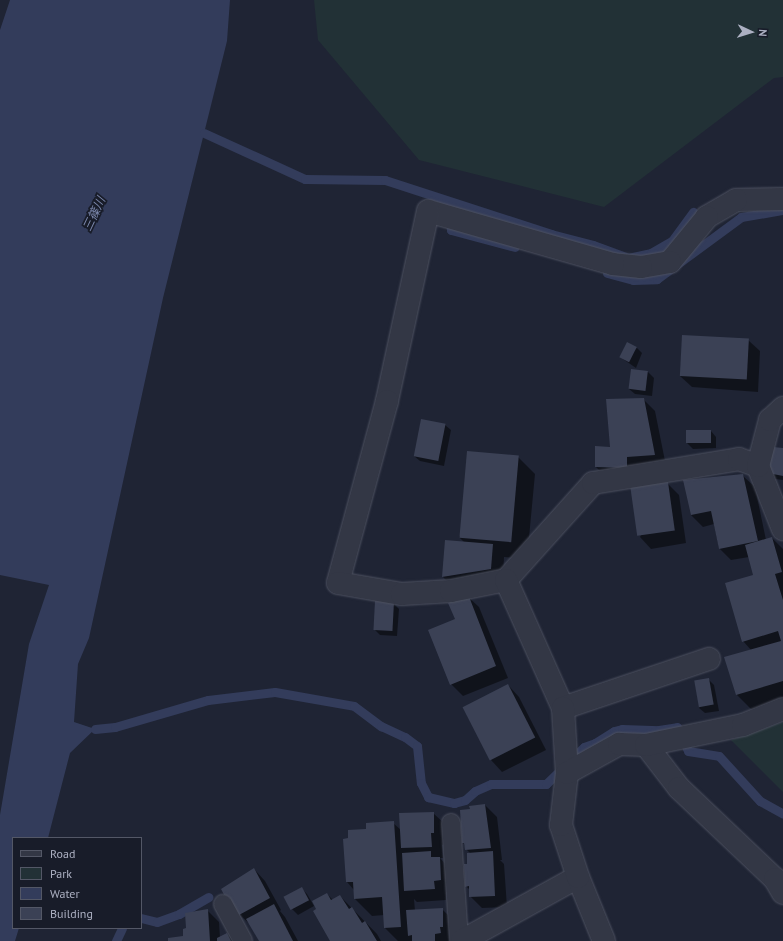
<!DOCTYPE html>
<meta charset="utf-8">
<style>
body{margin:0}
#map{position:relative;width:783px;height:941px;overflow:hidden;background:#1f2434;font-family:"PT Sans","Noto Sans JP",sans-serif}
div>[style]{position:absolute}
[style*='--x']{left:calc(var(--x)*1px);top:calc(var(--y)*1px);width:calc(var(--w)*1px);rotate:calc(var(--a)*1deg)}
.green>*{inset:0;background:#223136}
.water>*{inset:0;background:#333c5b}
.shadow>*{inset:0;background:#0007}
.stream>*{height:9px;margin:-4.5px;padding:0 4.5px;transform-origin:4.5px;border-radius:4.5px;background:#333c5b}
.building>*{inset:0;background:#3b4155;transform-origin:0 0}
.roads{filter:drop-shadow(0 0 1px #4d5160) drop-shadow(0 0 1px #4d5160)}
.service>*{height:18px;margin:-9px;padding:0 9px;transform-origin:9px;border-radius:9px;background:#333745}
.minor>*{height:22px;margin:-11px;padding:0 11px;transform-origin:11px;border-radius:11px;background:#333745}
span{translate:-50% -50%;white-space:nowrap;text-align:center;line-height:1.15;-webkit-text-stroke:3.5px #181c29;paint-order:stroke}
.water-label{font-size:12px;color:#7d89ae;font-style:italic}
.legend{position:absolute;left:12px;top:837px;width:130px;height:92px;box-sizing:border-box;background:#181c29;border:1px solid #535766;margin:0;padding:5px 7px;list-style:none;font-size:12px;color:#acb0c2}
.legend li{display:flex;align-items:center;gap:8px;height:20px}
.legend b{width:20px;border:1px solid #535766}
.north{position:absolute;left:731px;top:12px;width:40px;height:40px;-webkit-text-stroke:3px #181c29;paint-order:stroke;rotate:94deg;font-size:11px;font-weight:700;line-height:16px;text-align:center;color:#acb0c2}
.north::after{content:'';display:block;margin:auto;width:14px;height:18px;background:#acb0c2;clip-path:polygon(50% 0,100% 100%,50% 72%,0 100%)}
</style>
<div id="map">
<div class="green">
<i style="clip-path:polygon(314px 0,783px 0,783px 77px,774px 78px,604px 207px,419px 160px,318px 40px)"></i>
<i style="clip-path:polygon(783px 722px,783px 792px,731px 740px)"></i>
</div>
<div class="water">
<i style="clip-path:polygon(10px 0,230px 0,227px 41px,163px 298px,89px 638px,78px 664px,74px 722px,95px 729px,70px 753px,48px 838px,13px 838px,13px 928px,19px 928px,15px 941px,0 941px,0 815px,29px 644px,49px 585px,0 575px,0 30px)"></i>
</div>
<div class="shadow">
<i style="clip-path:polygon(748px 340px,760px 351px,758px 392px,692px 387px,680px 376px)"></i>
<i style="clip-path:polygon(637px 348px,642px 353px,636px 368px,620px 357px)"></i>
<i style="clip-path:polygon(632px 370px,648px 372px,654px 378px,652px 396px,635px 394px,629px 389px)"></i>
<i style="clip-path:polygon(643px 399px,655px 411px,666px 466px,608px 479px,596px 467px)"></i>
<i style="clip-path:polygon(445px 425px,451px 430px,444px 466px,420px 461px,414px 456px)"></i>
<i style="clip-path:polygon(711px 431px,716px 437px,716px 448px,693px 449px,687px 443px)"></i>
<i style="clip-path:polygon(783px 449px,783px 480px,775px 479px,769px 473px)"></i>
<i style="clip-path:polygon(518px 457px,535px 474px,527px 559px,504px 557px,503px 580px,455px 589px,443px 577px,446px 541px,465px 543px,459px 537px)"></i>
<i style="clip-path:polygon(743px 476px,755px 487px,766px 540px,772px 538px,783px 549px,783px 703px,754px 712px,737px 695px,751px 650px,743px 641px,754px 576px,749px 557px,731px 560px,719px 548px,714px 524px,703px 527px,691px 515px)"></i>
<i style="clip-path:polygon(667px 483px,679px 495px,686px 543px,651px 549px,640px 537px)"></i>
<i style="clip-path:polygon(467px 596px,479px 607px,508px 678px,463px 696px,451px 684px,456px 619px)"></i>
<i style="clip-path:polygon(393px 603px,399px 609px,397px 636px,380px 635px,374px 629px)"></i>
<i style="clip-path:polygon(708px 679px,714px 685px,719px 711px,705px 713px,699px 708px)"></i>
<i style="clip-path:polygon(508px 685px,519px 697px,546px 750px,502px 772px,491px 760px)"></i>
<i style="clip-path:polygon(485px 805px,497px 817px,502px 860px,500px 860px,504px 864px,507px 907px,482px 908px,470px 896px,470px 890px,466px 886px,470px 853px,466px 849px,463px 842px,471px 810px)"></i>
<i style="clip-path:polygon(433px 813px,445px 824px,445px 844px,442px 845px,443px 858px,440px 858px,451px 870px,453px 892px,446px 892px,446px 900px,417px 902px,414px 899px,415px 911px,442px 909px,454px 921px,452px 941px,398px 941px,385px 928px,384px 915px,372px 916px,355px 899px,354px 890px,347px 882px,349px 839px,367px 830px,393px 823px,401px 830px)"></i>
<i style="clip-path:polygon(254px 869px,265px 881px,281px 910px,280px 911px,285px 917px,298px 941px,260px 941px,252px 926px,233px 909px)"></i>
<i style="clip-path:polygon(301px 888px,307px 894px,314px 906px,298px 915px,292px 909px)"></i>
<i style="clip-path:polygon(327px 894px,333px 900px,340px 896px,377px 934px,381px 941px,331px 941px,318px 909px)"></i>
<i style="clip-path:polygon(207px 910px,219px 922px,220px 938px,227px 934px,233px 941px,169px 941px,184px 937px,187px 929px)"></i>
</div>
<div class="stream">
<i style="--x:204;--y:133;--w:111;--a:24.5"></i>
<i style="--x:305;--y:179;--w:80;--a:0.7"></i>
<i style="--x:385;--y:180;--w:175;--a:18"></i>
<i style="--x:551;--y:234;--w:43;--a:14.7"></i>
<i style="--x:593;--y:245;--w:37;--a:20"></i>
<i style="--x:628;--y:258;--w:24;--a:-12"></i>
<i style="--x:651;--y:253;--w:24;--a:-30"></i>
<i style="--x:672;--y:241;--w:36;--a:-54"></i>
<i style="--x:449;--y:217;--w:13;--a:81"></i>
<i style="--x:451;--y:230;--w:66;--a:14.9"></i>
<i style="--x:607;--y:273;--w:27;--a:15"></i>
<i style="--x:633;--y:280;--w:24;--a:-2"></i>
<i style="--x:657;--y:279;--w:104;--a:-36.4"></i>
<i style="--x:741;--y:217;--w:43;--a:-9.5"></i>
<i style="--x:95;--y:729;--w:20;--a:-6"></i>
<i style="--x:115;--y:727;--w:97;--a:-16.2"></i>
<i style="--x:208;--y:700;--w:67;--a:-6.8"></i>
<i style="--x:275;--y:692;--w:80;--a:10"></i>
<i style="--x:354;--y:706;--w:34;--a:37"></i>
<i style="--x:381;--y:726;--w:26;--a:25"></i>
<i style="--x:405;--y:737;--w:15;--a:37"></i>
<i style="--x:417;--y:746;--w:37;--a:84"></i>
<i style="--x:421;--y:783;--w:16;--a:63"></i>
<i style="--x:428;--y:797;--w:27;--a:13"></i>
<i style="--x:454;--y:803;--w:11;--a:-15"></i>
<i style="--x:465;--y:800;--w:13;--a:-42"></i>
<i style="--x:475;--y:791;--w:17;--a:-24"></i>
<i style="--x:491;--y:784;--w:55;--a:0"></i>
<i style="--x:546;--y:784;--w:53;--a:-44.2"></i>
<i style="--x:584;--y:747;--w:12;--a:-20"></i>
<i style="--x:595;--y:743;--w:22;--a:-32"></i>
<i style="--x:614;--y:731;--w:8;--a:-14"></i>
<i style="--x:622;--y:729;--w:37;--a:2"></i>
<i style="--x:659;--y:730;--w:18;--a:-9"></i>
<i style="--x:677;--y:727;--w:26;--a:65"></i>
<i style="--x:688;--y:751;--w:31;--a:9"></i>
<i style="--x:719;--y:756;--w:61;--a:47.7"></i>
<i style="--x:760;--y:801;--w:26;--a:29"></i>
<i style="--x:141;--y:918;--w:16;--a:14"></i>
<i style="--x:157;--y:922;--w:23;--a:-20"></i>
<i style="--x:179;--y:914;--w:34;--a:-30"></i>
<i style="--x:116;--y:941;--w:14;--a:-65"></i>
</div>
<div class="building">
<i style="left:682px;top:335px;width:67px;height:41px;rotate:3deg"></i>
<i style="left:627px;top:342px;width:11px;height:17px;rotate:27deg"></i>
<i style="left:631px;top:369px;width:17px;height:20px;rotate:7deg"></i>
<i style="clip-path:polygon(644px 398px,655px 455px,627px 457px,627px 468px,595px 467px,595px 446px,610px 447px,606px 399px)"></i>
<i style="left:421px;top:419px;width:25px;height:38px;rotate:11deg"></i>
<i style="left:711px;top:430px;width:13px;height:25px;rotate:90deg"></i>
<i style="clip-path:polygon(773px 447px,783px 448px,783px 476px,768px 473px)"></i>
<i style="left:467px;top:451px;width:52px;height:87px;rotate:5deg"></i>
<i style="clip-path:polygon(743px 474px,758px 541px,719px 549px,711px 511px,691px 515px,683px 480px)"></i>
<i style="left:668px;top:482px;width:49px;height:38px;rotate:82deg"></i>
<i style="clip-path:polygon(772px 537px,782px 572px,775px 574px,783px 600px,783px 681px,736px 695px,724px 657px,781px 641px,778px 631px,742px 642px,725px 583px,753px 575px,745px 545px)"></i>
<i style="clip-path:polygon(445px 540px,493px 544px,491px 569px,442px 577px)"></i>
<i style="clip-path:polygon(468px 594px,496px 666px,450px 685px,428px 630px,455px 619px,448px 603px)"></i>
<i style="left:375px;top:601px;width:19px;height:29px;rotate:3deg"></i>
<i style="left:709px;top:678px;width:27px;height:15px;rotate:80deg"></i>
<i style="left:508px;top:684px;width:60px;height:51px;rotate:63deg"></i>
<i style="clip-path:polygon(485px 804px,491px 848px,465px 850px,464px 843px,462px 843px,460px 810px,470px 809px,469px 806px)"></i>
<i style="clip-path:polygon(434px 812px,434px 833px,431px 833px,432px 847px,401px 848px,399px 813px)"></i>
<i style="clip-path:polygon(394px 821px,401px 927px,384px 928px,382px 897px,354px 899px,353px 882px,346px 882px,343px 839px,348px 838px,348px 830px,366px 829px,366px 823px)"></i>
<i style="clip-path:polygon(431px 851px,431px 857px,440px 857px,441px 880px,434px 881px,435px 889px,404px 891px,402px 853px)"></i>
<i style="clip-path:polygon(493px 851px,495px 896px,469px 897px,469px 886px,465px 887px,464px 864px,467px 864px,467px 853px)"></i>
<i style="clip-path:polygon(254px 868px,270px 898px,239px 915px,235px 908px,232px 910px,221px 889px)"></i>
<i style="left:302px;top:887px;width:15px;height:21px;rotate:62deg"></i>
<i style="clip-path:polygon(327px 893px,331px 900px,340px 895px,349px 909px,352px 907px,362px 923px,365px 921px,377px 941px,330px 941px,313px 911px,316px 909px,312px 901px)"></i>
<i style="clip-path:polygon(274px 904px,293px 941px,259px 941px,246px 919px)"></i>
<i style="clip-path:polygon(443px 908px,443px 927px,440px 927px,441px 933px,435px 934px,435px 941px,412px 941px,412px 935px,408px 936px,406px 910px)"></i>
<i style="clip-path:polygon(208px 909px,210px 941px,168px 941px,168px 938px,183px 936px,183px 929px,186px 928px,185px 913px)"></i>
<i style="clip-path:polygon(227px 933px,231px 941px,217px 941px,217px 938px)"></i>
</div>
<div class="roads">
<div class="service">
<i style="--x:451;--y:823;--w:118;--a:86.1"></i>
<i style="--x:223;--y:904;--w:42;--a:61.6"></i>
</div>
<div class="minor">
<i style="--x:783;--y:199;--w:47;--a:178.8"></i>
<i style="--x:736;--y:200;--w:34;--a:150"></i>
<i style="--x:707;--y:217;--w:58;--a:129.4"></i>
<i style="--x:670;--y:262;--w:29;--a:170"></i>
<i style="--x:641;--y:267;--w:28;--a:-174"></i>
<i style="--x:613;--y:264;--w:192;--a:-164"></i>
<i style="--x:428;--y:211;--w:194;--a:102.2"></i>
<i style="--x:387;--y:401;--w:188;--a:105.1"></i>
<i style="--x:338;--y:583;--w:65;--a:9.8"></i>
<i style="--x:402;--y:594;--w:49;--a:-3.5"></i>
<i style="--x:451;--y:591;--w:56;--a:-11.3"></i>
<i style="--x:506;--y:580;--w:130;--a:-48.1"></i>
<i style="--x:593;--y:483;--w:148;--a:-9.3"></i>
<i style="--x:739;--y:459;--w:20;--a:20"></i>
<i style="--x:758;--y:466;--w:68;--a:68.4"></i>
<i style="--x:758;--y:466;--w:48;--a:-75.4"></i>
<i style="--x:770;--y:420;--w:18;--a:-43"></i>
<i style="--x:506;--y:580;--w:140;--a:66"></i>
<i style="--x:563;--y:708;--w:154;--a:-18.6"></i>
<i style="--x:563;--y:708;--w:65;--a:86.5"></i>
<i style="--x:646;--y:745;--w:54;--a:52.5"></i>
<i style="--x:679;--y:788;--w:132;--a:43.5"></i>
<i style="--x:775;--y:879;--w:16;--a:60"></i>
<i style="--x:462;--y:941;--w:132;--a:-28.9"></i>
<i style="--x:604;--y:941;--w:69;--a:-112.1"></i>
<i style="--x:578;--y:877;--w:55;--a:-108.1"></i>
<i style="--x:561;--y:825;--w:52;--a:-83.4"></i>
<i style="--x:567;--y:773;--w:60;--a:-29.1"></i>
<i style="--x:619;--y:744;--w:27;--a:2"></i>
<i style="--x:646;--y:745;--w:99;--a:-11.7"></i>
<i style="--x:743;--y:725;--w:43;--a:-21.8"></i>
</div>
</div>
<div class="water-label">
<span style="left:94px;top:214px;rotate:-65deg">三篠川</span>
</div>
<ul class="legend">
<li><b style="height:5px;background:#333745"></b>Road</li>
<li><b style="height:11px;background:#223136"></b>Park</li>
<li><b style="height:11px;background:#333c5b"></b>Water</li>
<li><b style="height:11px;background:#3b4155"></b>Building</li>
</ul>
<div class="north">N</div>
</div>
